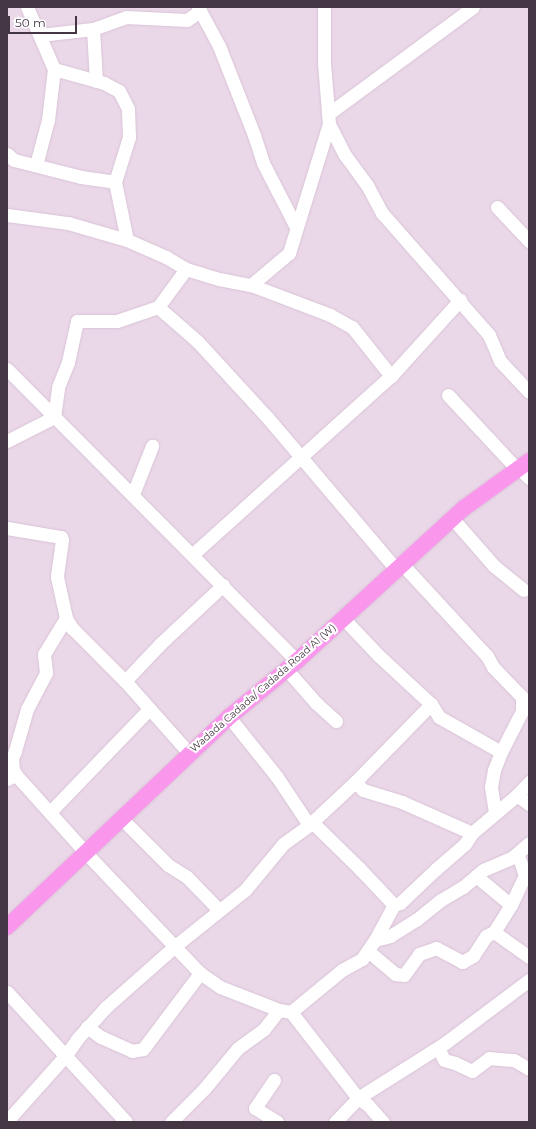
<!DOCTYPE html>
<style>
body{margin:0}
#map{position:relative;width:536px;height:1129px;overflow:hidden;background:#f2e6f1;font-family:Montserrat,sans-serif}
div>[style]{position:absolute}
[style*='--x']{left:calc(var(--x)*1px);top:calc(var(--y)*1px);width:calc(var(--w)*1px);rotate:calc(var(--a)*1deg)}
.residential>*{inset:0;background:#ead8e8;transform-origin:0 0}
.roads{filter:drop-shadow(0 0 1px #d9c3d7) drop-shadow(0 0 1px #d9c3d7)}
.minor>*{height:13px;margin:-6.5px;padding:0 6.5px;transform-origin:6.5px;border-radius:6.5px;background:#fff}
.major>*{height:16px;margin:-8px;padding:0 8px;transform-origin:8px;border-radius:8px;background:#fa97ed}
span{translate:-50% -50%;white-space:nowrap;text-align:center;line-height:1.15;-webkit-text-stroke:4px #fff;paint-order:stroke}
.street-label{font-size:10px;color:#453644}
.frame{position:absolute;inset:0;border:8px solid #453644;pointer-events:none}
.scale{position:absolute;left:8px;top:16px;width:69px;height:18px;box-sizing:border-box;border:2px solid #453644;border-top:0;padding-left:5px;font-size:12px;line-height:14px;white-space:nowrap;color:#453644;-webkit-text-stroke:3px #fff;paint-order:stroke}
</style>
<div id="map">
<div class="residential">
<i style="left:7px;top:7px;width:522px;height:1115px"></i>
</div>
<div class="roads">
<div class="minor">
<i style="--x:27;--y:7;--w:68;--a:66.5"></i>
<i style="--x:54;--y:69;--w:52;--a:15.6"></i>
<i style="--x:104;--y:83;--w:17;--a:28"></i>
<i style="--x:119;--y:91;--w:20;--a:63"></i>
<i style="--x:128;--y:109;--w:28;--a:88"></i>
<i style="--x:129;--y:137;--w:47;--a:107.3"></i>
<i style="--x:115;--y:182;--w:59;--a:78.3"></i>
<i style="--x:198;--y:7;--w:44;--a:61.7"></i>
<i style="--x:219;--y:46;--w:96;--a:68.5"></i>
<i style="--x:254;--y:135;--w:29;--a:72"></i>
<i style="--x:263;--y:163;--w:72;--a:62.7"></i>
<i style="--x:93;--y:29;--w:35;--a:-20"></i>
<i style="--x:126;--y:17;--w:61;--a:2.8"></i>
<i style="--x:187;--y:20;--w:16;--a:-35"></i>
<i style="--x:40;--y:35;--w:53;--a:-6.5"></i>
<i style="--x:93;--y:29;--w:52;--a:86.7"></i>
<i style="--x:328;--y:114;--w:180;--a:-36.4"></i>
<i style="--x:329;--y:124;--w:35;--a:63"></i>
<i style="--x:345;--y:155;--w:37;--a:54"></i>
<i style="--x:367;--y:185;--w:32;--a:62"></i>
<i style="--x:382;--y:213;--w:162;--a:48.7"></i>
<i style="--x:489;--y:335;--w:28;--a:67"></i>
<i style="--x:500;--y:361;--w:42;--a:46.9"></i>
<i style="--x:7;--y:154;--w:9;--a:41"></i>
<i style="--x:14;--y:160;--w:69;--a:14.2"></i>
<i style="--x:81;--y:177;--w:34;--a:8"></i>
<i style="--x:36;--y:165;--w:47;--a:-75.1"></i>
<i style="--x:48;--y:120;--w:51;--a:-83.3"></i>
<i style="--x:497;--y:207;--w:47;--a:46.7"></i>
<i style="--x:7;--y:215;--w:62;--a:7.5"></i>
<i style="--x:68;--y:223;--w:61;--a:16.1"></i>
<i style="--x:127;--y:240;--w:43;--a:23.6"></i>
<i style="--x:166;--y:257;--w:23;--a:31"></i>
<i style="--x:186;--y:269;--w:34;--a:17"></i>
<i style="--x:219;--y:279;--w:33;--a:11"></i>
<i style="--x:251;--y:285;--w:85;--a:20.8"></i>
<i style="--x:330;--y:315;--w:25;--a:29"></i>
<i style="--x:352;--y:327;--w:63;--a:51.5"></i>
<i style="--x:251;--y:285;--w:50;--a:-40.1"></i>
<i style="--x:289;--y:253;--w:135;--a:-72.8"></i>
<i style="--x:329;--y:124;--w:61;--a:-94.7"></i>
<i style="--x:324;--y:63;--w:56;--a:-90"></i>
<i style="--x:158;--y:307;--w:52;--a:41.1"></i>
<i style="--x:197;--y:341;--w:103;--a:47.4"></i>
<i style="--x:267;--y:417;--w:199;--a:49.7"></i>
<i style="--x:7;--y:369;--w:412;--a:45.2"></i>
<i style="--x:448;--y:395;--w:103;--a:47"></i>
<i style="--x:7;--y:441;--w:53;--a:-27.1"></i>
<i style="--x:54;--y:417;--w:30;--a:-82"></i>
<i style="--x:58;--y:387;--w:27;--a:-68"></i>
<i style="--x:68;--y:362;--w:42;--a:-77.6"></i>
<i style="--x:77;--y:321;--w:40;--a:0"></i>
<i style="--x:117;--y:321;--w:43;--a:-18.9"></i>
<i style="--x:158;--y:307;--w:47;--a:-53.6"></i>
<i style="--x:520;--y:469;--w:13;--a:45"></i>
<i style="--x:133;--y:494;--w:52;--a:-68.4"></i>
<i style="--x:452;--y:518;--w:64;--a:48.8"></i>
<i style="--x:494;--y:566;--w:38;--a:39"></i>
<i style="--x:7;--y:528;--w:55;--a:9.5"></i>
<i style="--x:61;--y:537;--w:3;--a:72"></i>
<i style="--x:62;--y:540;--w:37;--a:98"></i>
<i style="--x:57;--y:577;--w:42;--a:77.6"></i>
<i style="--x:66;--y:618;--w:12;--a:59"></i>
<i style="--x:72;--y:628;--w:75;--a:45"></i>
<i style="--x:125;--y:681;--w:96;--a:48.4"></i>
<i style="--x:193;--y:554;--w:266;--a:-42"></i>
<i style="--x:391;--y:376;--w:103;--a:-47.8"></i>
<i style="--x:402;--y:564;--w:125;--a:47.3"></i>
<i style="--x:487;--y:656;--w:13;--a:61"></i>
<i style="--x:493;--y:667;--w:42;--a:46"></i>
<i style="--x:522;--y:697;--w:14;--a:90"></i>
<i style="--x:522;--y:711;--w:46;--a:117.1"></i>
<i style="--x:501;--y:752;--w:19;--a:111"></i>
<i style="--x:494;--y:770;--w:17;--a:100"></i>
<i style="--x:491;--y:787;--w:26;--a:81"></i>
<i style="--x:343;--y:618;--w:51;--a:46.6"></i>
<i style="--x:378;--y:655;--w:72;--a:42.8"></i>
<i style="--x:431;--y:704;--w:15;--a:58"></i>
<i style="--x:439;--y:717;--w:71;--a:29.4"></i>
<i style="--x:287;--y:670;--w:44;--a:48.7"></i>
<i style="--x:316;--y:703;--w:27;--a:42"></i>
<i style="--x:125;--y:681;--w:52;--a:-46.5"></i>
<i style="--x:161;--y:643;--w:85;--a:-43.1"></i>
<i style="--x:229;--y:717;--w:77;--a:51.3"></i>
<i style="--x:277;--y:777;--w:58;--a:56.3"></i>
<i style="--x:16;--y:775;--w:6;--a:-121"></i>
<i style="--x:13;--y:770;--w:12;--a:-95"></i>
<i style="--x:12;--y:758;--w:8;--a:-67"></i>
<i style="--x:15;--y:751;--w:44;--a:-74.1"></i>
<i style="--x:27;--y:709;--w:41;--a:-62.2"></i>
<i style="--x:46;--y:673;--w:19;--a:-96"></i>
<i style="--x:44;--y:654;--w:42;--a:-58.6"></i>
<i style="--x:7;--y:779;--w:10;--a:-24"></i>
<i style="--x:16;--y:775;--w:103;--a:48.1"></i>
<i style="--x:85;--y:852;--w:167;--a:46.5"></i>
<i style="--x:200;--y:973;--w:24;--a:35"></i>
<i style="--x:220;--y:987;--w:63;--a:21.3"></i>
<i style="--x:279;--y:1010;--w:12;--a:9"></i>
<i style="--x:291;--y:1012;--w:109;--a:52.1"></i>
<i style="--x:358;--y:1098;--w:12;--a:35"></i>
<i style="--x:368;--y:1105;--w:23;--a:49"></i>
<i style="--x:355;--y:782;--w:11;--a:45"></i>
<i style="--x:363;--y:790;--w:41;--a:17.1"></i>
<i style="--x:402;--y:802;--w:77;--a:23.9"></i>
<i style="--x:517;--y:795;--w:15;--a:37"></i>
<i style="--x:50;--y:812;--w:143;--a:-46.1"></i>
<i style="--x:121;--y:818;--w:66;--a:45"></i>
<i style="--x:168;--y:865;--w:22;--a:32"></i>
<i style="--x:187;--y:877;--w:46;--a:45.9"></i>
<i style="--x:312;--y:822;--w:66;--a:44.4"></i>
<i style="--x:359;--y:868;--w:51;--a:46.6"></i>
<i style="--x:476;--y:876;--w:45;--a:39.6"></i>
<i style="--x:511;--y:905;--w:33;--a:-65"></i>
<i style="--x:525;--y:875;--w:23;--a:-110"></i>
<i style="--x:494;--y:932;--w:32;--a:-58"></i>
<i style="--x:375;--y:940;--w:16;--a:-15"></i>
<i style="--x:390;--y:936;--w:31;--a:-32"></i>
<i style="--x:416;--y:920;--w:32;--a:-39"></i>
<i style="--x:441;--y:900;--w:26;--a:-31"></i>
<i style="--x:463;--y:887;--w:26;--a:-40"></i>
<i style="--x:483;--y:870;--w:33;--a:-23"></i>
<i style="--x:513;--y:857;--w:21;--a:-41"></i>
<i style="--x:368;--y:951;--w:35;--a:40"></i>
<i style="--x:395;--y:974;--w:9;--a:6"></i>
<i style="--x:404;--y:975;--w:26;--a:-54"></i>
<i style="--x:419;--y:954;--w:18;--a:-19"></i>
<i style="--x:436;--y:948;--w:30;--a:28"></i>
<i style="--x:462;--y:962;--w:13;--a:-29"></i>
<i style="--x:473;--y:956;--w:24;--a:-57"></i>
<i style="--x:486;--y:936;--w:9;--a:-27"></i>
<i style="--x:494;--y:932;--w:43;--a:35.5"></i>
<i style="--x:7;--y:992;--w:176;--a:47.5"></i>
<i style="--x:291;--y:1012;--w:66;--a:-39.5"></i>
<i style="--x:342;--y:970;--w:23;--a:-29"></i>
<i style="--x:362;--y:959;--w:23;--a:-56"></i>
<i style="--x:375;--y:940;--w:40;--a:-62"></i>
<i style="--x:394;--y:905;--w:6;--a:-18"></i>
<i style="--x:400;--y:903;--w:50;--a:-43.4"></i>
<i style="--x:436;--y:869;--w:38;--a:-41"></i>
<i style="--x:465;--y:844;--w:13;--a:-58"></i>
<i style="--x:472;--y:833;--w:59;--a:-40.2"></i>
<i style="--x:517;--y:795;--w:18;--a:-47"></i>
<i style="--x:87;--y:1027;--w:17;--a:36"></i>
<i style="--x:101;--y:1037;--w:34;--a:24"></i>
<i style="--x:132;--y:1051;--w:11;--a:-10"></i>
<i style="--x:143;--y:1049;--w:95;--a:-53.1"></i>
<i style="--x:438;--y:1048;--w:13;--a:63"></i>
<i style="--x:444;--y:1060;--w:11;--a:15"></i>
<i style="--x:455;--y:1063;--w:19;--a:25"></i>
<i style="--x:472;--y:1071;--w:21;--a:-37"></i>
<i style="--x:489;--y:1058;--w:25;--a:5"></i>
<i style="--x:514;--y:1060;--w:17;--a:31"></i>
<i style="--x:274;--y:1080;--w:34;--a:124"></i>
<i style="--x:255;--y:1108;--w:26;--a:32"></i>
<i style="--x:7;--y:1121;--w:89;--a:-48.2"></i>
<i style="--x:66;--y:1055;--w:19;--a:-55"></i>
<i style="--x:77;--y:1039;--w:43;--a:-47.8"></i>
<i style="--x:106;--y:1007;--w:92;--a:-41.5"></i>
<i style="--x:175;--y:946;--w:90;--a:-38.7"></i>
<i style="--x:245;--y:890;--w:60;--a:-50.4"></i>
<i style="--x:283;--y:844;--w:32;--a:-36"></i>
<i style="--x:309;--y:825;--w:63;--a:-43.1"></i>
<i style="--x:355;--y:782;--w:109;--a:-45.7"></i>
<i style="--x:171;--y:1122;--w:47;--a:-45"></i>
<i style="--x:204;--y:1089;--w:53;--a:-50.3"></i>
<i style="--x:238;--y:1048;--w:32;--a:-36"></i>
<i style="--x:264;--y:1029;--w:24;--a:-52"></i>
<i style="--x:335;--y:1122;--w:33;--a:-46"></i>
<i style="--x:358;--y:1098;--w:103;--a:-32.3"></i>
<i style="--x:445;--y:1043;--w:105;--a:-36.9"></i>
</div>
<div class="major">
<i style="--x:7;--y:927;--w:306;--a:-43.4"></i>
<i style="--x:229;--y:717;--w:88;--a:-39.5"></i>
<i style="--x:297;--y:661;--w:226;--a:-42.5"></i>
<i style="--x:464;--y:508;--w:80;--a:-35.9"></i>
</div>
</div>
<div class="street-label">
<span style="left:263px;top:688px;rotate:-41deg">Wadada Cadada/ Cadada Road A1 (W)</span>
</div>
<div class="frame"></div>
<div class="scale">50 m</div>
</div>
